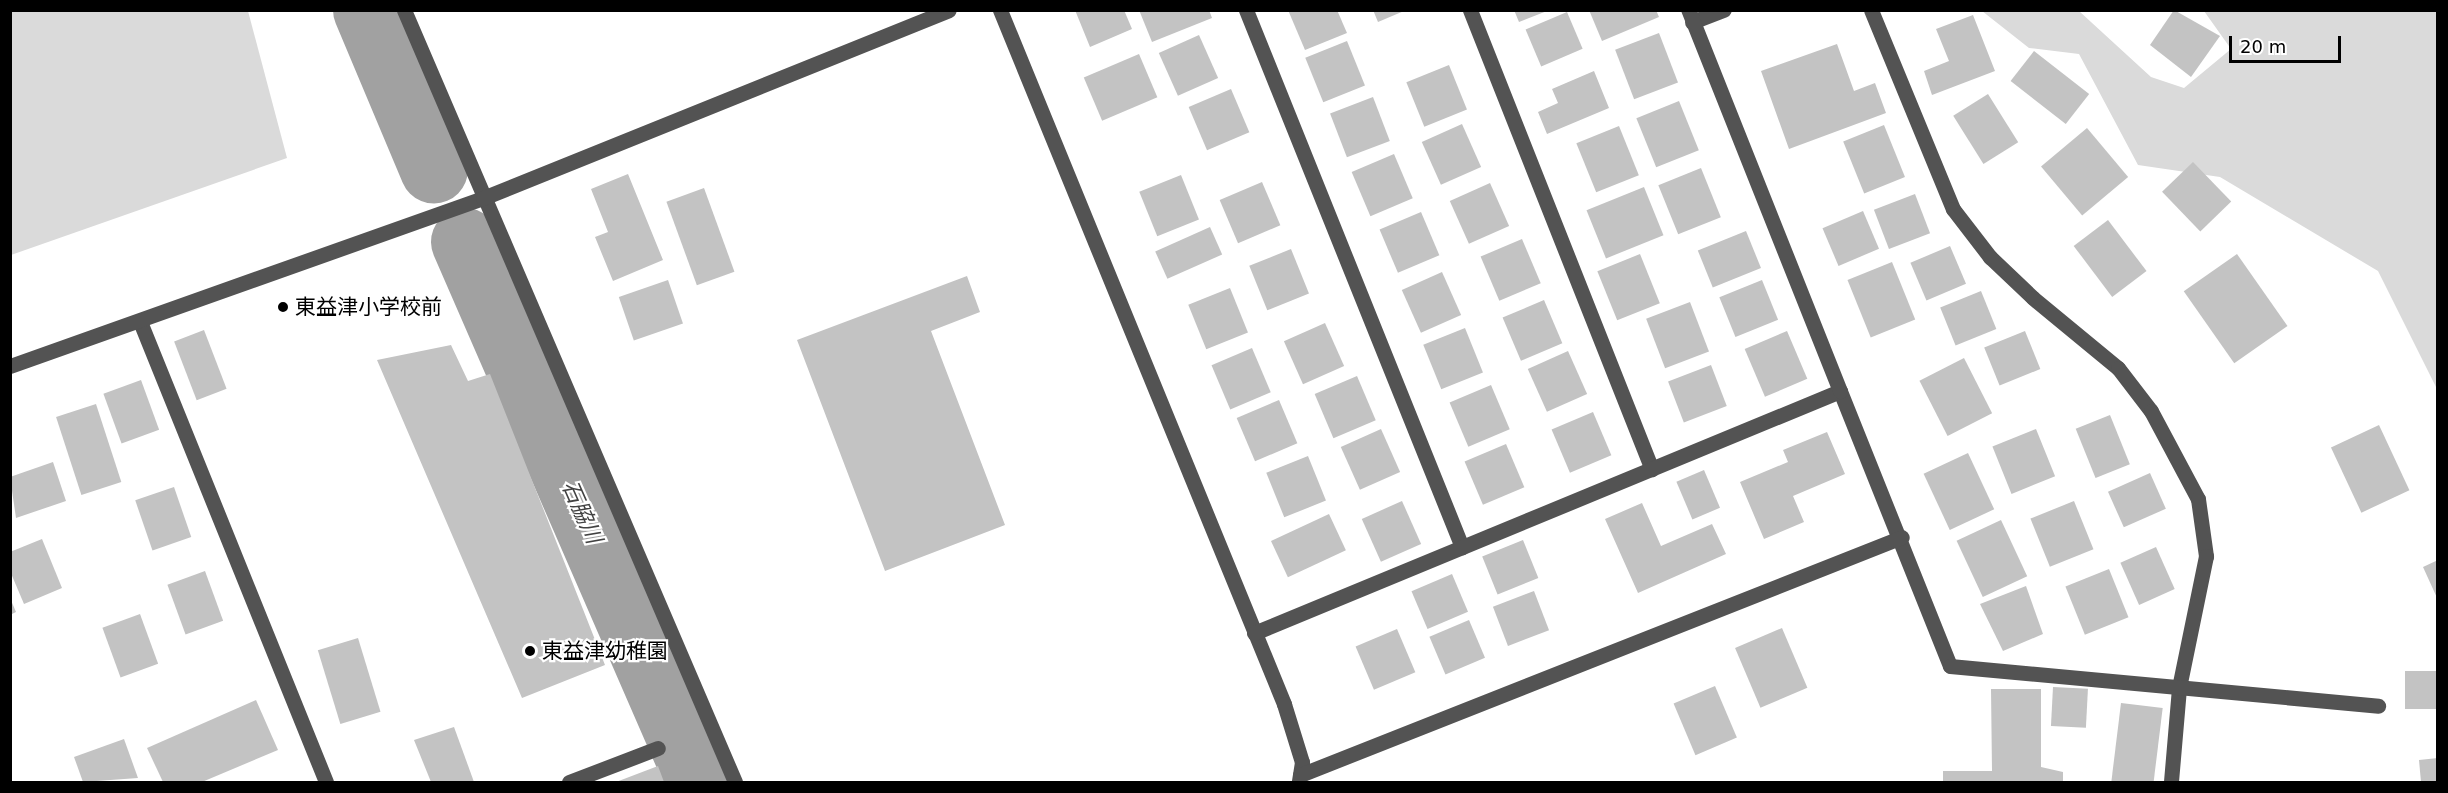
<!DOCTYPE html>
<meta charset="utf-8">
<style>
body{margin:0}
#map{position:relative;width:2448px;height:793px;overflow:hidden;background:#fff;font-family:"DejaVu Sans","Noto Sans JP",sans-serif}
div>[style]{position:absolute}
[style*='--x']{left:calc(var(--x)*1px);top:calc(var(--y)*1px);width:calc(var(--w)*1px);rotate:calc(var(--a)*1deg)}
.green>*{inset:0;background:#dadada}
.river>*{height:68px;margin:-34px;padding:0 34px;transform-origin:34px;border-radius:34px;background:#a1a1a1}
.building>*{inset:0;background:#c3c3c3;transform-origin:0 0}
.minor>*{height:15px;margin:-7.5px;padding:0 7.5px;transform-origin:7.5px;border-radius:7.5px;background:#535353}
.dots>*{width:16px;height:16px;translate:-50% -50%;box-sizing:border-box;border:3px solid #fff;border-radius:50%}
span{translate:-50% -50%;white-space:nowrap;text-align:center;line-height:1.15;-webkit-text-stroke:4.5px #fff;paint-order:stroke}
.poi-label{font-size:21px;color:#000}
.left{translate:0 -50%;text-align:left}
.water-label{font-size:22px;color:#424242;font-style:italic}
.frame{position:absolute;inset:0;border:12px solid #000;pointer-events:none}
.scale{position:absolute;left:2229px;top:36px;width:112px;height:27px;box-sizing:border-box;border:3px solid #000;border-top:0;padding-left:8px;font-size:18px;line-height:21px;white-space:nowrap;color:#000;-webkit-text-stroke:4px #fff;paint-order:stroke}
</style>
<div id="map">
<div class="green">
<i style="clip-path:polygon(10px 11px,248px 11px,287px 158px,11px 255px)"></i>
<i style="clip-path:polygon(1982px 11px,2079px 11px,2151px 77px,2184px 88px,2231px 49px,2204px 11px,2437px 11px,2437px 389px,2378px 271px,2220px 177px,2138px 165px,2079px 54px,2029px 48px)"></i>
</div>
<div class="river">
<i style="--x:367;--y:10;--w:173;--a:67.2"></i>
<i style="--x:465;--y:242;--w:589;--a:66.48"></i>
</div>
<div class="building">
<i style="clip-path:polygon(1075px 10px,1124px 10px,1132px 29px,1090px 47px)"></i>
<i style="clip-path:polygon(1139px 10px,1209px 10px,1212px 18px,1152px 42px)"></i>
<i style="clip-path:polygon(1288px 10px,1337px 10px,1347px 33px,1305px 50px)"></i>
<i style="clip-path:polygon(1373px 10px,1404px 10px,1404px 11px,1378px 22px)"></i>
<i style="clip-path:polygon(1514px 10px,1547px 10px,1547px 11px,1519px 22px)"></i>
<i style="clip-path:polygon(1589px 10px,1656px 10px,1659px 17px,1602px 41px)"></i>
<i style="clip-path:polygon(2174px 10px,2220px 36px,2191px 77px,2150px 45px)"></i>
<i style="left:1567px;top:12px;width:40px;height:45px;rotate:67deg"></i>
<i style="clip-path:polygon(1973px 15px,1995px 71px,1932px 95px,1924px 71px,1949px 61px,1936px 29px)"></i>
<i style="left:1659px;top:33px;width:53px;height:47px;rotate:69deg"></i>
<i style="left:1199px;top:35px;width:47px;height:44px;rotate:66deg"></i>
<i style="left:1347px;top:41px;width:48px;height:45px;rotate:68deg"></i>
<i style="clip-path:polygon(1837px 44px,1854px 91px,1875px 83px,1886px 113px,1789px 149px,1761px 71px)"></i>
<i style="left:2034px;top:51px;width:70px;height:38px;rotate:38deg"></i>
<i style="left:1139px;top:54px;width:47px;height:60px;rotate:67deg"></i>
<i style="left:1449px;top:65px;width:48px;height:46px;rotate:68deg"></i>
<i style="clip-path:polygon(1594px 71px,1609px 108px,1547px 134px,1538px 112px,1558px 103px,1552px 89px)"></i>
<i style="left:1231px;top:89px;width:47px;height:46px;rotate:67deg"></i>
<i style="left:1988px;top:94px;width:57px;height:41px;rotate:58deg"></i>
<i style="left:1373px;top:97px;width:47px;height:46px;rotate:69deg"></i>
<i style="left:1679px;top:101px;width:53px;height:46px;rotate:68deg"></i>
<i style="left:1462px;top:124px;width:47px;height:44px;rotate:66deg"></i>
<i style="left:1884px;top:125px;width:56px;height:44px;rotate:68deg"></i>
<i style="left:1619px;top:126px;width:53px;height:46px;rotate:68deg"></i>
<i style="left:2087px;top:128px;width:64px;height:60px;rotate:50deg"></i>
<i style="left:1394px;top:154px;width:48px;height:46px;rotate:67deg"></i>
<i style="left:2193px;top:162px;width:55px;height:43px;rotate:46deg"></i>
<i style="left:1701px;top:168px;width:53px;height:46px;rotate:68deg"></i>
<i style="clip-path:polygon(628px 174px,663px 260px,613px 281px,595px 237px,608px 232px,591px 189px)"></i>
<i style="left:1181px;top:175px;width:48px;height:45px;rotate:68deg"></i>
<i style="left:1262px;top:182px;width:47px;height:46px;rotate:67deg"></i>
<i style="left:1490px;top:183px;width:47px;height:44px;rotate:66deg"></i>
<i style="left:1644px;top:187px;width:52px;height:62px;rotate:68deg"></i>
<i style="left:704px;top:188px;width:89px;height:40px;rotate:70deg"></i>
<i style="left:1915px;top:194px;width:42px;height:44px;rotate:69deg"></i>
<i style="left:1863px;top:211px;width:41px;height:44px;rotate:67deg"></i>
<i style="left:1421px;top:212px;width:47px;height:45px;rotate:67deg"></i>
<i style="left:2108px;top:220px;width:64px;height:43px;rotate:53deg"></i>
<i style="left:1210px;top:227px;width:30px;height:60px;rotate:66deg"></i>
<i style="left:1746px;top:231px;width:40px;height:52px;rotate:68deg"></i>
<i style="left:1522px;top:239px;width:48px;height:45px;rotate:67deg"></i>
<i style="left:1950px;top:246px;width:41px;height:43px;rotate:67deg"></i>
<i style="left:1291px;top:249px;width:48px;height:45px;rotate:68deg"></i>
<i style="left:1640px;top:254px;width:53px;height:46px;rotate:68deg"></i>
<i style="left:2237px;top:254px;width:88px;height:65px;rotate:55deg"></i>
<i style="left:1892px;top:262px;width:62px;height:48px;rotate:68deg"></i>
<i style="left:1442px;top:272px;width:47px;height:44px;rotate:66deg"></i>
<i style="clip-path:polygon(967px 276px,980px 312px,931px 331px,1005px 525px,885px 571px,797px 340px)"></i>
<i style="left:668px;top:280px;width:46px;height:52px;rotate:71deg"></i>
<i style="left:1762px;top:280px;width:43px;height:46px;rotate:68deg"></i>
<i style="left:1230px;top:288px;width:48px;height:45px;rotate:68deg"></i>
<i style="left:1981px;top:291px;width:41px;height:44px;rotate:68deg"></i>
<i style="left:1544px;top:300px;width:47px;height:45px;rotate:67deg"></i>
<i style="left:1690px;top:302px;width:53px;height:47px;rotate:69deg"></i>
<i style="left:1325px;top:323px;width:47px;height:45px;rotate:66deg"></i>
<i style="left:1465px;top:328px;width:48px;height:45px;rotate:68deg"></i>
<i style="left:204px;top:330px;width:63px;height:32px;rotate:69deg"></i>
<i style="left:1787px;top:331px;width:52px;height:46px;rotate:67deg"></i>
<i style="left:2025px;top:331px;width:41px;height:44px;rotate:68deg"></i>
<i style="clip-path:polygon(451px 345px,468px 381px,490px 374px,605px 665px,522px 698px,377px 360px)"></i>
<i style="left:1252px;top:348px;width:48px;height:44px;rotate:67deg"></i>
<i style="left:1568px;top:351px;width:47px;height:44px;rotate:66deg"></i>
<i style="left:1964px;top:358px;width:62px;height:50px;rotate:63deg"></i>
<i style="left:1711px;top:365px;width:44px;height:46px;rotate:69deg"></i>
<i style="left:1357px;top:376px;width:48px;height:46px;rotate:67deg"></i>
<i style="left:141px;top:380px;width:53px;height:40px;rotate:70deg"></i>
<i style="left:1491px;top:385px;width:48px;height:45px;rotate:67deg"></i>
<i style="left:1279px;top:400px;width:47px;height:46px;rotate:67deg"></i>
<i style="left:96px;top:404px;width:82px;height:42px;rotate:72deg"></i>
<i style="left:1593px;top:412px;width:47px;height:45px;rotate:67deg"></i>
<i style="left:2110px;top:415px;width:53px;height:37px;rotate:68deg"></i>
<i style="left:2379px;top:425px;width:72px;height:53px;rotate:65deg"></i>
<i style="left:1381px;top:429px;width:47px;height:44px;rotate:66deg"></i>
<i style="left:2036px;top:429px;width:51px;height:47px;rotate:68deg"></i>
<i style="clip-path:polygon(1827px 432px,1845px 474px,1793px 496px,1804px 522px,1764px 539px,1740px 482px,1788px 462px,1783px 450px)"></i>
<i style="left:1506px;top:444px;width:47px;height:45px;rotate:67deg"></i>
<i style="left:1968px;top:453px;width:62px;height:49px;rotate:65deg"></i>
<i style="left:1308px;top:456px;width:48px;height:45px;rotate:68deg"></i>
<i style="clip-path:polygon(53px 462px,66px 501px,16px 518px,10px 477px)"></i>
<i style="left:1704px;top:470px;width:41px;height:30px;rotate:67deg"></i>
<i style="left:2150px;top:473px;width:39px;height:46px;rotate:66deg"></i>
<i style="left:174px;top:487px;width:53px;height:41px;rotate:71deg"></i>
<i style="left:1402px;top:501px;width:47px;height:44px;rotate:66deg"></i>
<i style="left:2074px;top:501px;width:52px;height:47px;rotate:68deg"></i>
<i style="clip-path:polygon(1642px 503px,1661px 546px,1712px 524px,1726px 554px,1638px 593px,1605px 519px)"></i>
<i style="left:1329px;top:514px;width:40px;height:64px;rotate:65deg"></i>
<i style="left:2001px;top:520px;width:62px;height:49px;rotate:65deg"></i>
<i style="clip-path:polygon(42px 539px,62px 588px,24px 604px,10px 571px,10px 552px)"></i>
<i style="left:1523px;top:540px;width:41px;height:44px;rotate:68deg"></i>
<i style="left:2156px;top:547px;width:46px;height:39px;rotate:66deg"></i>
<i style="clip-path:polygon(2438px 560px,2438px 600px,2423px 567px)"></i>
<i style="left:2109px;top:569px;width:52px;height:47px;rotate:68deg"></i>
<i style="left:205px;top:571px;width:53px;height:40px;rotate:70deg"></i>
<i style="left:1452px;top:574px;width:41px;height:44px;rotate:67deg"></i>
<i style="clip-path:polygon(2026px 586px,2043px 634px,2003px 651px,1980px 604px)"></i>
<i style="left:1534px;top:591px;width:42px;height:44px;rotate:69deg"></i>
<i style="clip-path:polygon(10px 598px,16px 612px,10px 615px)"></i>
<i style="left:140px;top:614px;width:53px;height:40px;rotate:70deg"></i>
<i style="left:1469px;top:620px;width:41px;height:43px;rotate:67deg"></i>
<i style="left:1782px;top:628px;width:65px;height:51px;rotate:67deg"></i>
<i style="left:1397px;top:629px;width:47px;height:45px;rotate:67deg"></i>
<i style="left:358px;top:638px;width:77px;height:42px;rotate:73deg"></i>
<i style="left:2438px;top:671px;width:38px;height:33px;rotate:90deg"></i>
<i style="left:1715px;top:686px;width:56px;height:45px;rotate:67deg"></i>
<i style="left:2053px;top:687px;width:35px;height:39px;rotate:3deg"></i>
<i style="clip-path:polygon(1991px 689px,2041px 689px,2041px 767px,2063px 772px,2063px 782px,1943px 782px,1943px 771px,1992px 771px)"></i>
<i style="clip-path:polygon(256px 700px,278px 750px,202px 782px,163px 782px,147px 748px)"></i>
<i style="left:2121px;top:703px;width:42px;height:80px;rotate:7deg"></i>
<i style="clip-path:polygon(454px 727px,474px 782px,431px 782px,414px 740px)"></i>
<i style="clip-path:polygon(124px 739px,138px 778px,83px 782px,74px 757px)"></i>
<i style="clip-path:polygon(2438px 758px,2438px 782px,2421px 782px,2419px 760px)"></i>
<i style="clip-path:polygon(658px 766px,664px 782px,616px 782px)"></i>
</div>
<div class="minor">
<i style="--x:404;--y:10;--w:840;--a:66.79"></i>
<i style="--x:1000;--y:10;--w:750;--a:67.74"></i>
<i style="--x:1284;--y:704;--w:61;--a:72.8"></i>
<i style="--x:1302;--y:762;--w:20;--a:99"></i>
<i style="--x:1246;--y:10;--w:579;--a:68.09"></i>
<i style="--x:1470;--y:10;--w:494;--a:68.4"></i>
<i style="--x:1871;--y:10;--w:215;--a:67.6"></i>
<i style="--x:1953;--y:209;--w:61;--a:52.4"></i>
<i style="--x:1990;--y:257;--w:59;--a:43.6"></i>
<i style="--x:2033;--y:298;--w:110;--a:39.5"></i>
<i style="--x:2118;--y:368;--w:54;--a:52.5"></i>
<i style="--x:2151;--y:411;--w:100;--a:61.9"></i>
<i style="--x:2198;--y:499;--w:58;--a:82"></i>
<i style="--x:2206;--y:556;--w:135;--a:101.6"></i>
<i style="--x:2179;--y:688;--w:94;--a:94.9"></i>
<i style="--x:1692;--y:22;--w:34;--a:-21"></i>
<i style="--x:141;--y:324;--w:494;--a:68"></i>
<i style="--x:10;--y:366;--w:502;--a:-19.55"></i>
<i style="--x:483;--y:198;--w:502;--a:-21.97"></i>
<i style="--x:1840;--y:391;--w:296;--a:68.2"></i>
<i style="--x:1950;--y:666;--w:430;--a:5.3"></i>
<i style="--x:1254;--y:633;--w:634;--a:-22.44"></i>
<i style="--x:1840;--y:391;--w:410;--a:-111.7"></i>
<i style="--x:1300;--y:775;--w:647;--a:-21.57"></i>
<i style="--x:569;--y:782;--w:95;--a:-20.9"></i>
</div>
<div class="dots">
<i style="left:283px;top:307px;background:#000"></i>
<i style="left:530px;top:651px;background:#000"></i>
</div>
<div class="poi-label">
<span class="left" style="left:295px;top:307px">東益津小学校前</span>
<span class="left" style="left:542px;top:651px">東益津幼稚園</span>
</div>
<div class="water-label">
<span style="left:582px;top:512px;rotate:66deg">石脇川</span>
</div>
<div class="frame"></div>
<div class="scale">20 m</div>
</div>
